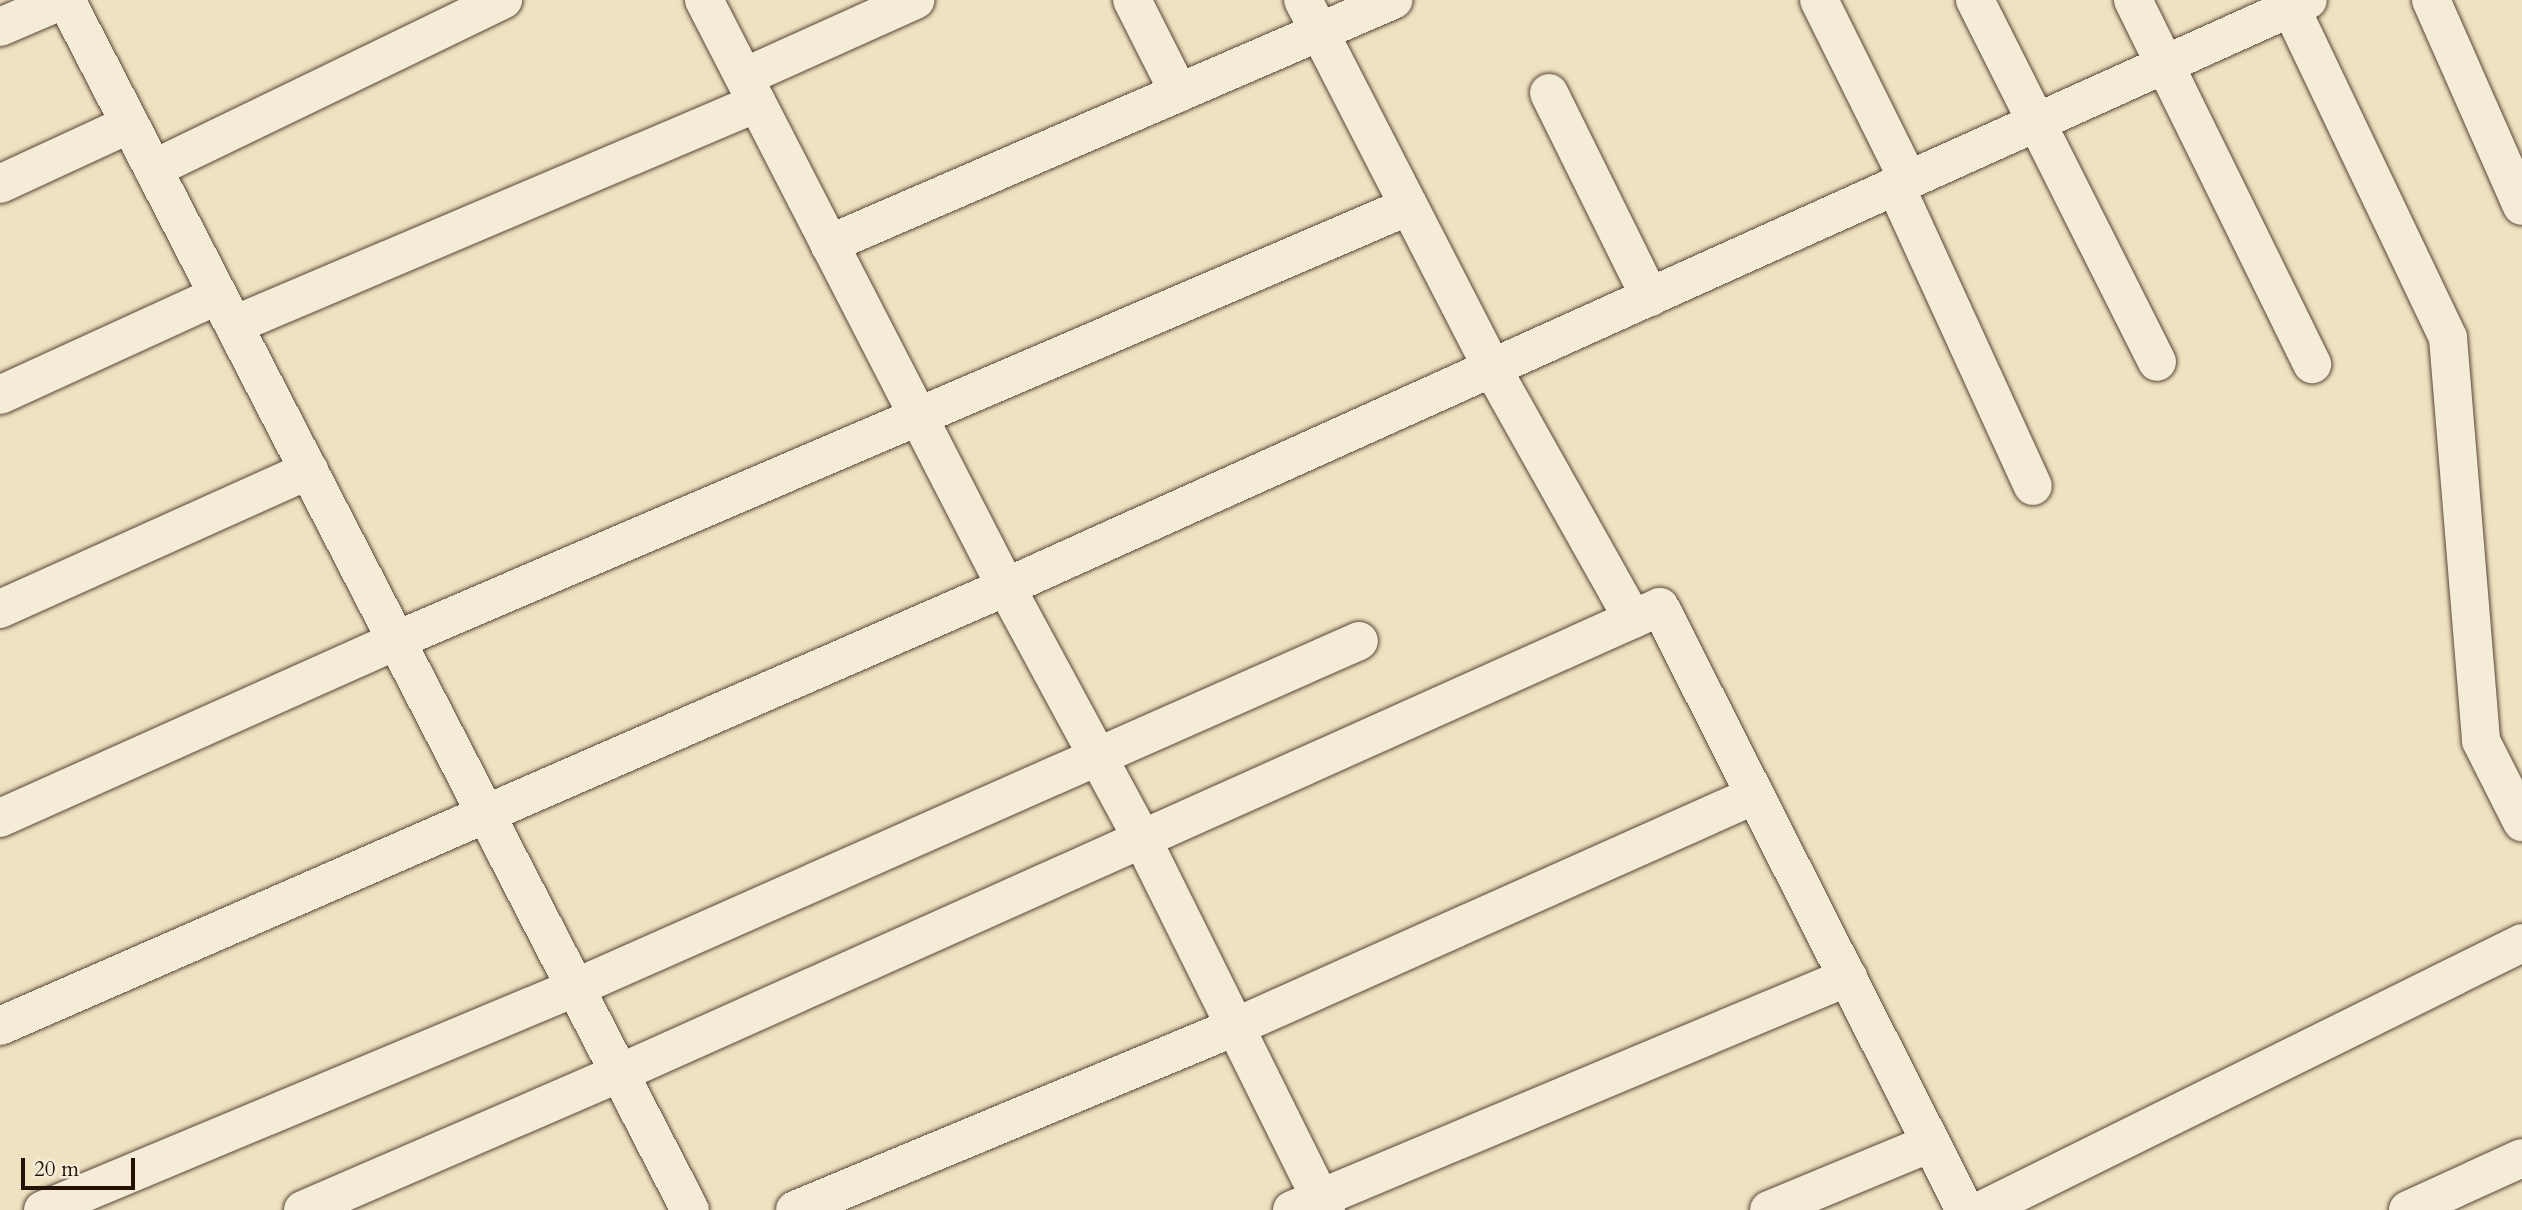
<!DOCTYPE html>
<style>
body{margin:0}
#map{position:relative;width:2522px;height:1210px;overflow:hidden;background:#efe2c1;font-family:Cardo,serif}
div>[style]{position:absolute}
[style*='--x']{left:calc(var(--x)*1px);top:calc(var(--y)*1px);width:calc(var(--w)*1px);rotate:calc(var(--a)*1deg)}
.roads{filter:drop-shadow(0 0 2px #584636) drop-shadow(0 0 2px #584636)}
.minor>*{height:38px;margin:-19px;padding:0 19px;transform-origin:19px;border-radius:19px;background:#f5ecd7}
.tertiary>*{height:38px;margin:-19px;padding:0 19px;transform-origin:19px;border-radius:19px;background:#f5ecd7}
span{translate:-50% -50%;white-space:nowrap;text-align:center;line-height:1.15;-webkit-text-stroke:7px #f5ecd7;paint-order:stroke}
.scale{position:absolute;left:21px;top:1158px;width:114px;height:32px;box-sizing:border-box;border:4px solid #251207;border-top:0;padding-left:9px;font-size:21px;line-height:24px;white-space:nowrap;color:#251207;-webkit-text-stroke:5px #f5ecd7;paint-order:stroke}
</style>
<div id="map">
<div class="roads">
<div class="minor">
<i style="--x:704;--y:0;--w:660;--a:62.78"></i>
<i style="--x:1006;--y:587;--w:286;--a:61.6"></i>
<i style="--x:1142;--y:839;--w:414;--a:63.6"></i>
<i style="--x:1132;--y:0;--w:104;--a:63.2"></i>
<i style="--x:1303;--y:0;--w:414;--a:62.8"></i>
<i style="--x:1492;--y:368;--w:288;--a:60.7"></i>
<i style="--x:1819;--y:0;--w:200;--a:63.6"></i>
<i style="--x:1975;--y:0;--w:405;--a:63.3"></i>
<i style="--x:2133;--y:0;--w:406;--a:63.8"></i>
<i style="--x:2287;--y:0;--w:374;--a:64.5"></i>
<i style="--x:2448;--y:338;--w:404;--a:85.3"></i>
<i style="--x:2481;--y:741;--w:91;--a:63.2"></i>
<i style="--x:2431;--y:0;--w:225;--a:66.2"></i>
<i style="--x:0;--y:27;--w:69;--a:-23.2"></i>
<i style="--x:744;--y:77;--w:188;--a:-24.2"></i>
<i style="--x:1549;--y:93;--w:228;--a:63.7"></i>
<i style="--x:153;--y:169;--w:389;--a:-25.8"></i>
<i style="--x:0;--y:184;--w:143;--a:-24.8"></i>
<i style="--x:1895;--y:185;--w:331;--a:65.4"></i>
<i style="--x:829;--y:244;--w:615;--a:-23.39"></i>
<i style="--x:234;--y:325;--w:568;--a:-23"></i>
<i style="--x:0;--y:395;--w:240;--a:-24.6"></i>
<i style="--x:0;--y:609;--w:339;--a:-24.2"></i>
<i style="--x:0;--y:818;--w:435;--a:-24.1"></i>
<i style="--x:397;--y:640;--w:1101;--a:-23.21"></i>
<i style="--x:0;--y:1026;--w:1098;--a:-23.58"></i>
<i style="--x:1006;--y:587;--w:1428;--a:-24.27"></i>
<i style="--x:43;--y:1210;--w:579;--a:-22.67"></i>
<i style="--x:577;--y:987;--w:855;--a:-23.87"></i>
<i style="--x:303;--y:1210;--w:348;--a:-23.4"></i>
<i style="--x:622;--y:1072;--w:1137;--a:-24.13"></i>
<i style="--x:1660;--y:607;--w:676;--a:63.17"></i>
<i style="--x:795;--y:1210;--w:477;--a:-22.6"></i>
<i style="--x:1235;--y:1027;--w:569;--a:-24.04"></i>
<i style="--x:1292;--y:1210;--w:603;--a:-22.74"></i>
<i style="--x:1769;--y:1210;--w:175;--a:-22.5"></i>
<i style="--x:1982;--y:1210;--w:602;--a:-26.31"></i>
<i style="--x:2408;--y:1210;--w:125;--a:-24.5"></i>
</div>
<div class="tertiary">
<i style="--x:66;--y:0;--w:1361;--a:62.72"></i>
</div>
</div>
<div class="scale">20 m</div>
</div>
